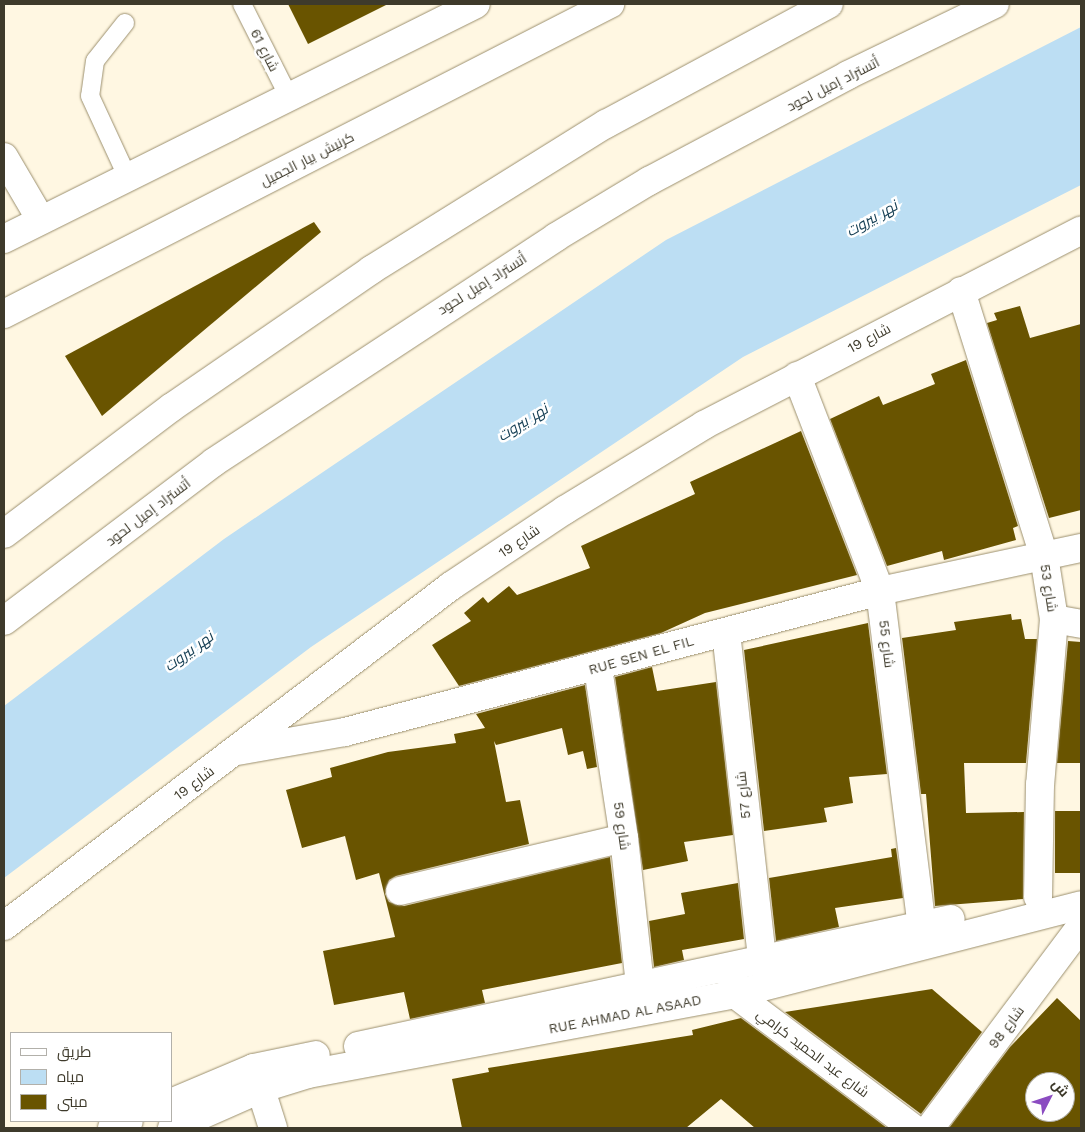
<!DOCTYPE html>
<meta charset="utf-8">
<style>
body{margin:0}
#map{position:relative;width:1085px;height:1132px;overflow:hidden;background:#fff7e2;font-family:"Work Sans",Cairo,sans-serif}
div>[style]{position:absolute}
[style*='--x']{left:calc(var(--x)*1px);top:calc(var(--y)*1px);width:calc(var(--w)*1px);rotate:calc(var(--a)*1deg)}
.water>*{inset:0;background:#bcdef3}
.building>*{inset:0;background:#695400;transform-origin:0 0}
.roads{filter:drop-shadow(0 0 1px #9c906f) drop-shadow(0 0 1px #9c906f)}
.service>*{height:18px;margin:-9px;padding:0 9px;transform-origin:9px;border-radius:9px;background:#fff}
.minor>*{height:28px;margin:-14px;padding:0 14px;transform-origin:14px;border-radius:14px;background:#fff}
.tertiary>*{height:28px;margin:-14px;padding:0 14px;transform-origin:14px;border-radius:14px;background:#fff}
.trunk>*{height:28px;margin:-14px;padding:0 14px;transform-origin:14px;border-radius:14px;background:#fff}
.motorway>*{height:28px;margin:-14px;padding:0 14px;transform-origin:14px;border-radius:14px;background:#fff}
span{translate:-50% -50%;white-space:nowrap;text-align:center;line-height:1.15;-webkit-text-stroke:5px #fff;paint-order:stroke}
.street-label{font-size:14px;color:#3e3a2b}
.water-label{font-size:15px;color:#174055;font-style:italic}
.frame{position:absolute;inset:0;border:5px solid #3e3a2b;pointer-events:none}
.legend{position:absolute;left:10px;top:1032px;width:162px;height:90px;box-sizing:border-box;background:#fff;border:1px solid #b2b0aa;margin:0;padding:6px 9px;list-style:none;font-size:15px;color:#3e3a2b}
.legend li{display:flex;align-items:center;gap:10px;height:25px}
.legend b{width:25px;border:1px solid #b2b0aa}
.north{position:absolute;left:1025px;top:1072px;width:50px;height:50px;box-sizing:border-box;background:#fff;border:1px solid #b2b0aa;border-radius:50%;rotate:49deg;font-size:14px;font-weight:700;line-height:20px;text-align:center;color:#3e3a2b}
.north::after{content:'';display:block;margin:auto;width:18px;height:22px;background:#8b4cc1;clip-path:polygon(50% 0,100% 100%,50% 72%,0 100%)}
</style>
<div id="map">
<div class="water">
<i style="clip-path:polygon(1081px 27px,1081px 185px,743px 357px,311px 647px,4px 878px,4px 706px,224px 539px,666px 240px)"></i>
</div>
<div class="building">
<i style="clip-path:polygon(288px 4px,388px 4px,308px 44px)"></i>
<i style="clip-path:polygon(314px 222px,321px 232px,102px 416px,65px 356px)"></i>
<i style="clip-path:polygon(1020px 306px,1030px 338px,1081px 324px,1081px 510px,1049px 518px,987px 323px,997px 320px,994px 313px)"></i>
<i style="clip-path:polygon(966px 360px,1018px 526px,1013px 528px,1016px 540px,944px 560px,942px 551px,887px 566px,830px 419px,879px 396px,883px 405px,935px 384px,931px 374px)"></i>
<i style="clip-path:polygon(801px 431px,857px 575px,705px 613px,661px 633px,459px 686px,432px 645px,471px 621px,464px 613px,483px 597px,488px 603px,509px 586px,517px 595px,590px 568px,581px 546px,695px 494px,690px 482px)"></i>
<i style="clip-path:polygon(1011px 614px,1012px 620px,1021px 619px,1025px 639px,1037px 639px,1026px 763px,964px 763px,966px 813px,1024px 812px,1023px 899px,935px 906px,926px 794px,921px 794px,902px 638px,956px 630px,954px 622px)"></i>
<i style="clip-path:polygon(868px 623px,887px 774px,849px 777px,853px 803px,824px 808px,827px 822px,764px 831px,744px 650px)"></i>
<i style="clip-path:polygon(1068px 641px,1081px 642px,1081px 763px,1057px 763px)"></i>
<i style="clip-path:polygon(652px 667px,657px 691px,716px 682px,733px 835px,684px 842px,688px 861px,643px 870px,615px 677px)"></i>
<i style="clip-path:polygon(585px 685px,597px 767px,587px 769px,583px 751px,568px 755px,562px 728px,496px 745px,494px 741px,506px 802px,520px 800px,529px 844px,396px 876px,389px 880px,385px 894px,389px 902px,404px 906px,610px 857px,622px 963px,482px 990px,485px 1003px,410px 1019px,404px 992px,334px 1005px,323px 951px,395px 937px,379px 873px,356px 880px,345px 836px,302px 848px,286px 790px,332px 777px,330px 768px,388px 752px,456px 743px,454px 734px,485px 728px,476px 714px)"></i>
<i style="left:1055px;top:811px;width:26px;height:62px"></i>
<i style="clip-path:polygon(896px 848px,903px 898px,835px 908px,839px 927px,776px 941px,769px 878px,892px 857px,891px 849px)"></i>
<i style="clip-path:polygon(738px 883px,744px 939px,682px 950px,684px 960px,654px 967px,649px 921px,685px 914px,681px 893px)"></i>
<i style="clip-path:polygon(932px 989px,982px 1032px,921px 1114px,785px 1012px)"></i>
<i style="clip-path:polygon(evenodd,1057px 998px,1081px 1021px,1081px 1128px,949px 1128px,1010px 1047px,1057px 998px,1035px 1082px,1065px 1082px,1065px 1112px,1035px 1112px,1035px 1082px)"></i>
<i style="clip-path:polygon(741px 1018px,887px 1128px,755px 1128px,721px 1099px,686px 1128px,462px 1128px,452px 1079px,489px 1072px,488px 1068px,693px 1035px,692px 1030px)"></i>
</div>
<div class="roads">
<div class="service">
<i style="--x:242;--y:4;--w:102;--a:63.2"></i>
<i style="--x:125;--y:23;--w:48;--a:128.3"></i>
<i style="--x:95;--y:61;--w:35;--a:98"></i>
<i style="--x:90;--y:96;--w:88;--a:65.2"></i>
</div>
<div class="minor">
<i style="--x:4;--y:157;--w:73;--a:59.6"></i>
<i style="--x:961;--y:291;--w:278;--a:72.6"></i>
<i style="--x:1044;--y:556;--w:64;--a:81"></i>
<i style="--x:1054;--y:619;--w:166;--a:94.8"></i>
<i style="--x:1040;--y:784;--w:113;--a:91"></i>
<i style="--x:797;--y:376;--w:230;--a:68.9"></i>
<i style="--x:880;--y:591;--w:339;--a:82.9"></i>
<i style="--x:1054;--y:619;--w:27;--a:10"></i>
<i style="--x:726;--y:632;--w:328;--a:83.7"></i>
<i style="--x:598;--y:668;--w:172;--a:81.3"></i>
<i style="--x:624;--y:838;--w:149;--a:83.8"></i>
<i style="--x:237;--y:751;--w:110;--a:-10"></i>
<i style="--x:345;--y:732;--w:553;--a:-14.76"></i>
<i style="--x:880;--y:591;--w:206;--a:-12.1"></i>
<i style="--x:400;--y:891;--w:230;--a:-13.3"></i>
<i style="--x:731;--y:968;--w:26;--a:81"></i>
<i style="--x:735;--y:994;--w:223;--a:37"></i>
<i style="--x:254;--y:1068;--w:63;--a:72.4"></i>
<i style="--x:930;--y:1128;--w:252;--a:-53.2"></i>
</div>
<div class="tertiary">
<i style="--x:4;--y:926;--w:562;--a:-37.26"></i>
<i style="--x:451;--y:586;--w:137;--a:-33.7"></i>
<i style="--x:565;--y:510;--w:163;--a:-31.4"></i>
<i style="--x:704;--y:425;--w:424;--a:-27.3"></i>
<i style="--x:358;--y:1046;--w:606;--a:-12.09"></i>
<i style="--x:171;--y:1103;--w:90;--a:-22.9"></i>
<i style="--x:254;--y:1068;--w:63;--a:-11.8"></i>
<i style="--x:112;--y:1128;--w:18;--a:-22"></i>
<i style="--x:172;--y:1128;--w:96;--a:-23.9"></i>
<i style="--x:260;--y:1089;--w:50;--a:-17.4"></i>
<i style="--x:308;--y:1074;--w:434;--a:-10.6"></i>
<i style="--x:735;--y:994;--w:357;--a:-14.4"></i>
</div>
<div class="trunk">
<i style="--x:4;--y:239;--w:527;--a:-26.47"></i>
<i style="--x:4;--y:314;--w:681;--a:-27.09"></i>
</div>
<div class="motorway">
<i style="--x:4;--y:534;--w:211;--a:-37.1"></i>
<i style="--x:172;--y:407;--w:242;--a:-34.5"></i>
<i style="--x:371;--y:270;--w:277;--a:-31.9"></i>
<i style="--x:606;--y:124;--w:253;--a:-28.3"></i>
<i style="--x:4;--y:621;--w:263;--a:-37.1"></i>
<i style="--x:214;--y:462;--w:409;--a:-33.3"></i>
<i style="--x:556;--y:237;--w:109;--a:-31.1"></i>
<i style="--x:649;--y:181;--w:225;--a:-28"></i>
<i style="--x:848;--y:75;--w:163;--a:-25.8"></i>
</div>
</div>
<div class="street-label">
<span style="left:265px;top:50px;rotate:63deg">شارع 61</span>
<span style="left:833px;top:84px;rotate:-27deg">أتستراد إميل لحود</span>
<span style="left:307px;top:159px;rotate:-27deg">كرنيش بيار الجميل</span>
<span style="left:482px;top:284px;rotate:-32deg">أتستراد إميل لحود</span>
<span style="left:869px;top:338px;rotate:-28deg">شارع 19</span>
<span style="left:148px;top:512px;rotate:-37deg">أتستراد إميل لحود</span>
<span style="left:519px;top:541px;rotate:-34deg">شارع 19</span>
<span style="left:1049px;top:588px;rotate:81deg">شارع 53</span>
<span style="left:887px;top:644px;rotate:83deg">شارع 55</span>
<span style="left:641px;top:655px;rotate:-16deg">RUE SEN EL FIL</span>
<span style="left:194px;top:783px;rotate:-37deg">شارع 19</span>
<span style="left:743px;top:795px;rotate:-96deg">شارع 57</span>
<span style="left:622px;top:826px;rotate:82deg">شارع 59</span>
<span style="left:625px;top:1014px;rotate:-11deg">RUE AHMAD AL ASAAD</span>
<span style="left:1006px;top:1027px;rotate:-53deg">شارع 98</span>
<span style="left:813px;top:1053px;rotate:37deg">شارع عبد الحميد كرامي</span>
</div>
<div class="water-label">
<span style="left:872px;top:219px;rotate:-30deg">نهر بيروت</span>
<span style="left:523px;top:423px;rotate:-32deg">نهر بيروت</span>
<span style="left:189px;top:652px;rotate:-36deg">نهر بيروت</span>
</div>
<div class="frame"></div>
<ul class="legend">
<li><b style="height:6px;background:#fff"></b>طريق</li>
<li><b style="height:14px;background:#bcdef3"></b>مياه</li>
<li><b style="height:14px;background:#695400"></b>مبنى</li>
</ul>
<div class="north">ش</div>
</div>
